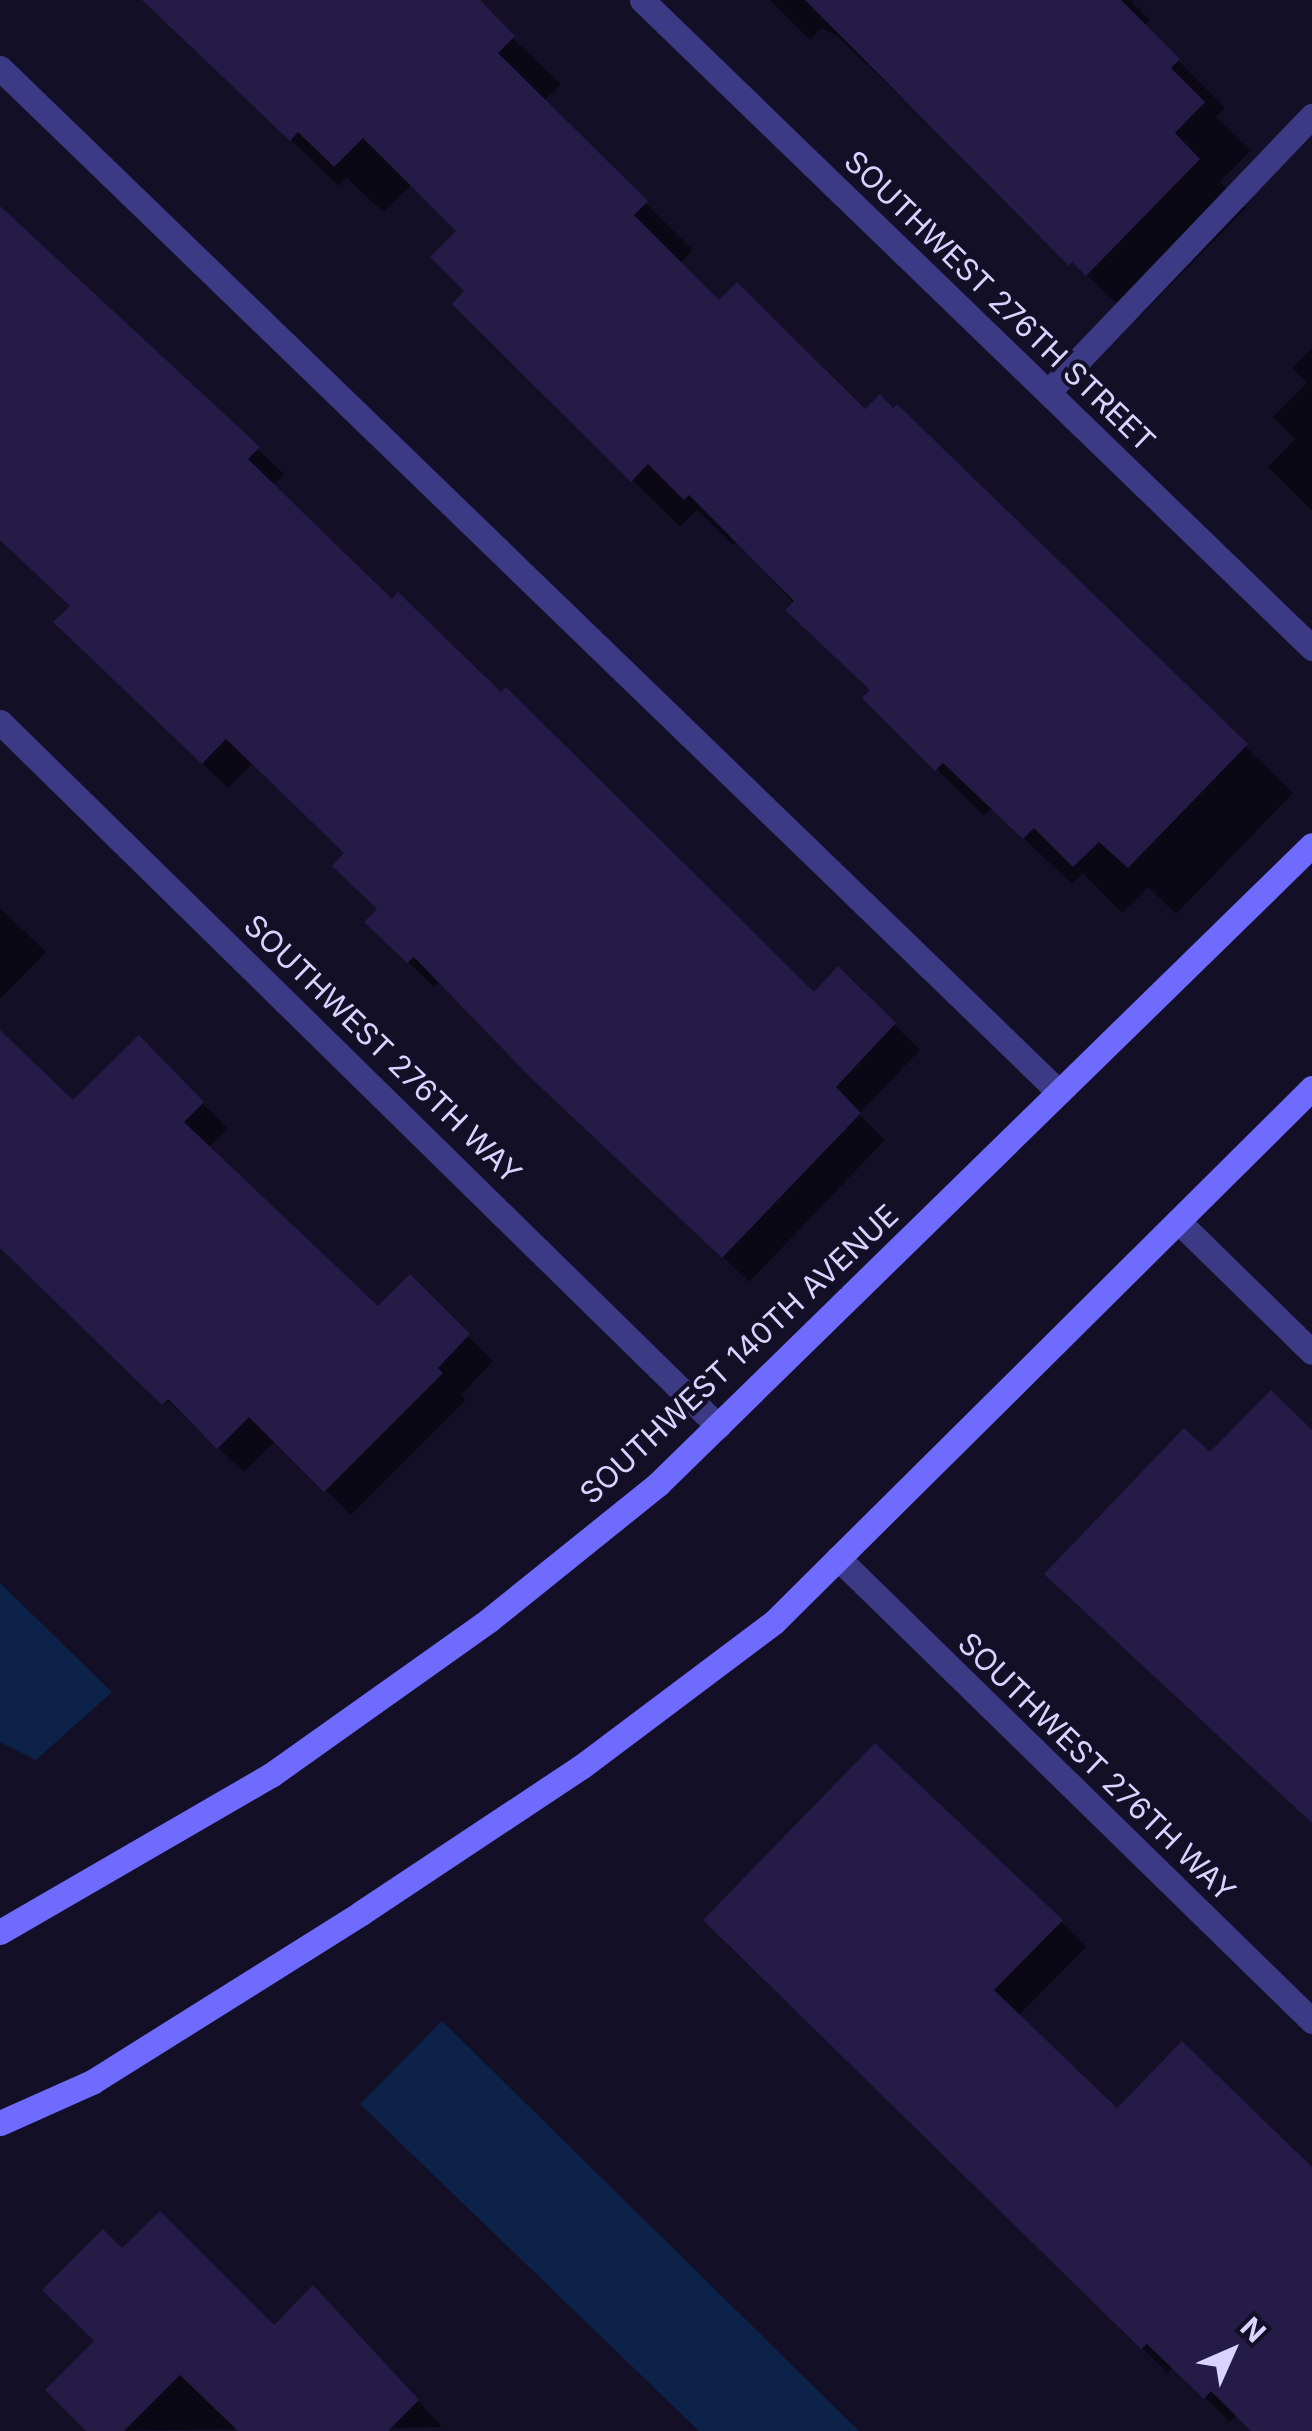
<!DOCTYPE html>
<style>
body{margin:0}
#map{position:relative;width:1312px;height:2431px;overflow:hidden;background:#130f26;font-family:Inter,sans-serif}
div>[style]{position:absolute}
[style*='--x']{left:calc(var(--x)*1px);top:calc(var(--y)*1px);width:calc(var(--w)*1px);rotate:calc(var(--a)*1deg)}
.water>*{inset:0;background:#0c2248}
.shadow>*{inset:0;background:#0007}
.building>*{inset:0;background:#241b47}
.lane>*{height:25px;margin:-12.5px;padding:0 12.5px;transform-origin:12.5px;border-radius:12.5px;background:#3d3a85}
.street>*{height:25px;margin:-12.5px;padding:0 12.5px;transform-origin:12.5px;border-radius:12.5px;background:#3d3a85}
.secondary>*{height:25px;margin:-12.5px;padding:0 12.5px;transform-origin:12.5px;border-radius:12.5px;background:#6f6bff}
span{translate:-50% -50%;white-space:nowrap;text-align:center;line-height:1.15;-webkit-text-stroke:8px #130f26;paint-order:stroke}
.street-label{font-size:30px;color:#d9d4ff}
.north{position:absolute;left:1182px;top:2301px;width:100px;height:100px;-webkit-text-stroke:8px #130f26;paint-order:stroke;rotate:45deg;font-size:28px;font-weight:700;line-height:40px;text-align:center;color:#d9d4ff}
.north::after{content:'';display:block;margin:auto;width:35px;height:45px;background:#d9d4ff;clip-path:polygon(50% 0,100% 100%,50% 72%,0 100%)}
</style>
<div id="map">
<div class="water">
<i style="clip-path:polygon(0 1583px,112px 1692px,36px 1760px,0 1742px)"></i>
<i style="clip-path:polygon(442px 2021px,859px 2431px,699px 2431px,360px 2104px)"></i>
</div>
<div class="shadow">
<i style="clip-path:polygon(145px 0,472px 0,561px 84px,543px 102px,693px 250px,680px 264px,719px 303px,865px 412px,897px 408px,1293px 793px,1176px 914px,1148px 887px,1122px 913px,1083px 873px,1072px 884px,992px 808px,984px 816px,866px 698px,872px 692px,738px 541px,733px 545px,697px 510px,680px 527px,455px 304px,468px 291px,460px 231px,412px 184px,383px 212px,347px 178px,339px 186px)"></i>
<i style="clip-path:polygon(770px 0,1130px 0,1150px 20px,1144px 26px,1225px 108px,1216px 117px,1250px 151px,1220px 182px,1246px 208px,1135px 321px,837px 36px,822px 28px,810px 40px)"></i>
<i style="clip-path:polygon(0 208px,284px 474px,272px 486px,392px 602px,814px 995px,838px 970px,920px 1050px,859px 1114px,885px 1140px,749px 1282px,440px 981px,434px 987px,367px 922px,380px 909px,347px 853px,253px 762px,228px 788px,82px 647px,73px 607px,0 537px)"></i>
<i style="clip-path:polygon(1312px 348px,1312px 511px,1268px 467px,1295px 439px,1273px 417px,1307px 383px,1292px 368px)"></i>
<i style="clip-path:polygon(0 908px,46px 952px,0 999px)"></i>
<i style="clip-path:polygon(0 1033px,73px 1103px,139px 1038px,228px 1129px,208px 1148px,379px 1309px,410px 1278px,493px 1361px,461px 1395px,466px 1400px,351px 1515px,276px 1440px,244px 1472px,0 1246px)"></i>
<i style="clip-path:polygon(706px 1920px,1061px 1922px,1086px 1947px,1018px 2016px,1117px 2112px,1312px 2171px,1312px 2431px,1254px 2431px,1238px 2415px,1230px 2422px,1174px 2367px,1168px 2373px)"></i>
<i style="clip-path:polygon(122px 2252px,274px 2328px,338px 2313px,442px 2427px,91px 2431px,98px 2341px)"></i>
</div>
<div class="building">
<i style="clip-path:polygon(142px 0,480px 0,515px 36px,498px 53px,648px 201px,634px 215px,719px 300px,737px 282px,865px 409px,880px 394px,893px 408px,897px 404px,1248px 744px,1128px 868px,1099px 842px,1073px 867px,1034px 828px,1023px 839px,943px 763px,935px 771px,862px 698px,870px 690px,785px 610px,794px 601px,689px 495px,684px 500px,648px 464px,631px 482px,452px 304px,464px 291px,430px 257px,456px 231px,363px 138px,334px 167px,298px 132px,290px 141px)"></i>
<i style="clip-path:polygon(805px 0,1121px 0,1180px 59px,1171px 68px,1205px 102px,1175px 133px,1200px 159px,1086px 276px,1072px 262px,1069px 266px)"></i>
<i style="clip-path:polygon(0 206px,260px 447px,248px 459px,392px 599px,398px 592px,501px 692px,506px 687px,814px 992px,838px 966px,896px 1023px,836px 1087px,861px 1113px,722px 1258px,530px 1077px,414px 957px,407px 963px,364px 922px,377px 909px,332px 866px,344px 853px,226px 739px,202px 764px,53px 622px,70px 606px,0 540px)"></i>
<i style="clip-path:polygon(0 1030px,73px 1100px,139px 1035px,204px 1102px,184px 1122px,378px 1306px,410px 1274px,470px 1334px,438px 1368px,443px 1373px,324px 1492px,249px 1417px,217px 1449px,168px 1399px,162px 1405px,0 1248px)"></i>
<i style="clip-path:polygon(1271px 1390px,1312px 1430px,1312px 1823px,1044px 1574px,1184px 1428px,1210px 1452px)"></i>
<i style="clip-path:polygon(875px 1743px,1063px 1920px,994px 1990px,1117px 2108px,1182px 2041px,1312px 2167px,1312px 2431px,1251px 2431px,1211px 2391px,1204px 2399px,1147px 2344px,1141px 2349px,703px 1920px)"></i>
<i style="clip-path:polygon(160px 2211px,274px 2325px,313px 2285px,419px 2400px,388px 2431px,238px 2431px,180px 2375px,124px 2431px,86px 2431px,45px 2390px,94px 2341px,42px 2290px,103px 2229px,122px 2248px)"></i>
</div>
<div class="lane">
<i style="--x:0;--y:68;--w:1473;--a:44.04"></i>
<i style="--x:1048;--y:392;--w:382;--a:-46.3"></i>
<i style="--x:1178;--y:1221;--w:187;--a:44.4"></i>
</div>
<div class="street">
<i style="--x:642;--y:0;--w:932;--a:44.04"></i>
<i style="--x:0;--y:722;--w:1006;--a:44.44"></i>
<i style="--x:838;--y:1558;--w:663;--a:44.33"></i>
</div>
<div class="secondary">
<i style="--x:0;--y:1932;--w:313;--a:-30.1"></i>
<i style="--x:271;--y:1775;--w:267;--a:-35.4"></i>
<i style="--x:489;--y:1620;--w:217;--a:-38.8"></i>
<i style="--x:658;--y:1484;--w:914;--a:-44.34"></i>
<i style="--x:0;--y:2123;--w:101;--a:-24"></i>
<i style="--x:92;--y:2082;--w:318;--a:-32.1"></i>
<i style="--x:361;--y:1913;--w:264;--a:-33.6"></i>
<i style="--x:581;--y:1767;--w:241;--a:-36.9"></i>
<i style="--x:774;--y:1622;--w:758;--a:-44.79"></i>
</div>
<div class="street-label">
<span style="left:1000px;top:301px;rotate:44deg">SOUTHWEST 276TH STREET</span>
<span style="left:383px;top:1049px;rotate:44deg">SOUTHWEST 276TH WAY</span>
<span style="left:739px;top:1354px;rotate:-43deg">SOUTHWEST 140TH AVENUE</span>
<span style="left:1097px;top:1767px;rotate:44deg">SOUTHWEST 276TH WAY</span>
</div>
<div class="north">N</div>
</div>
